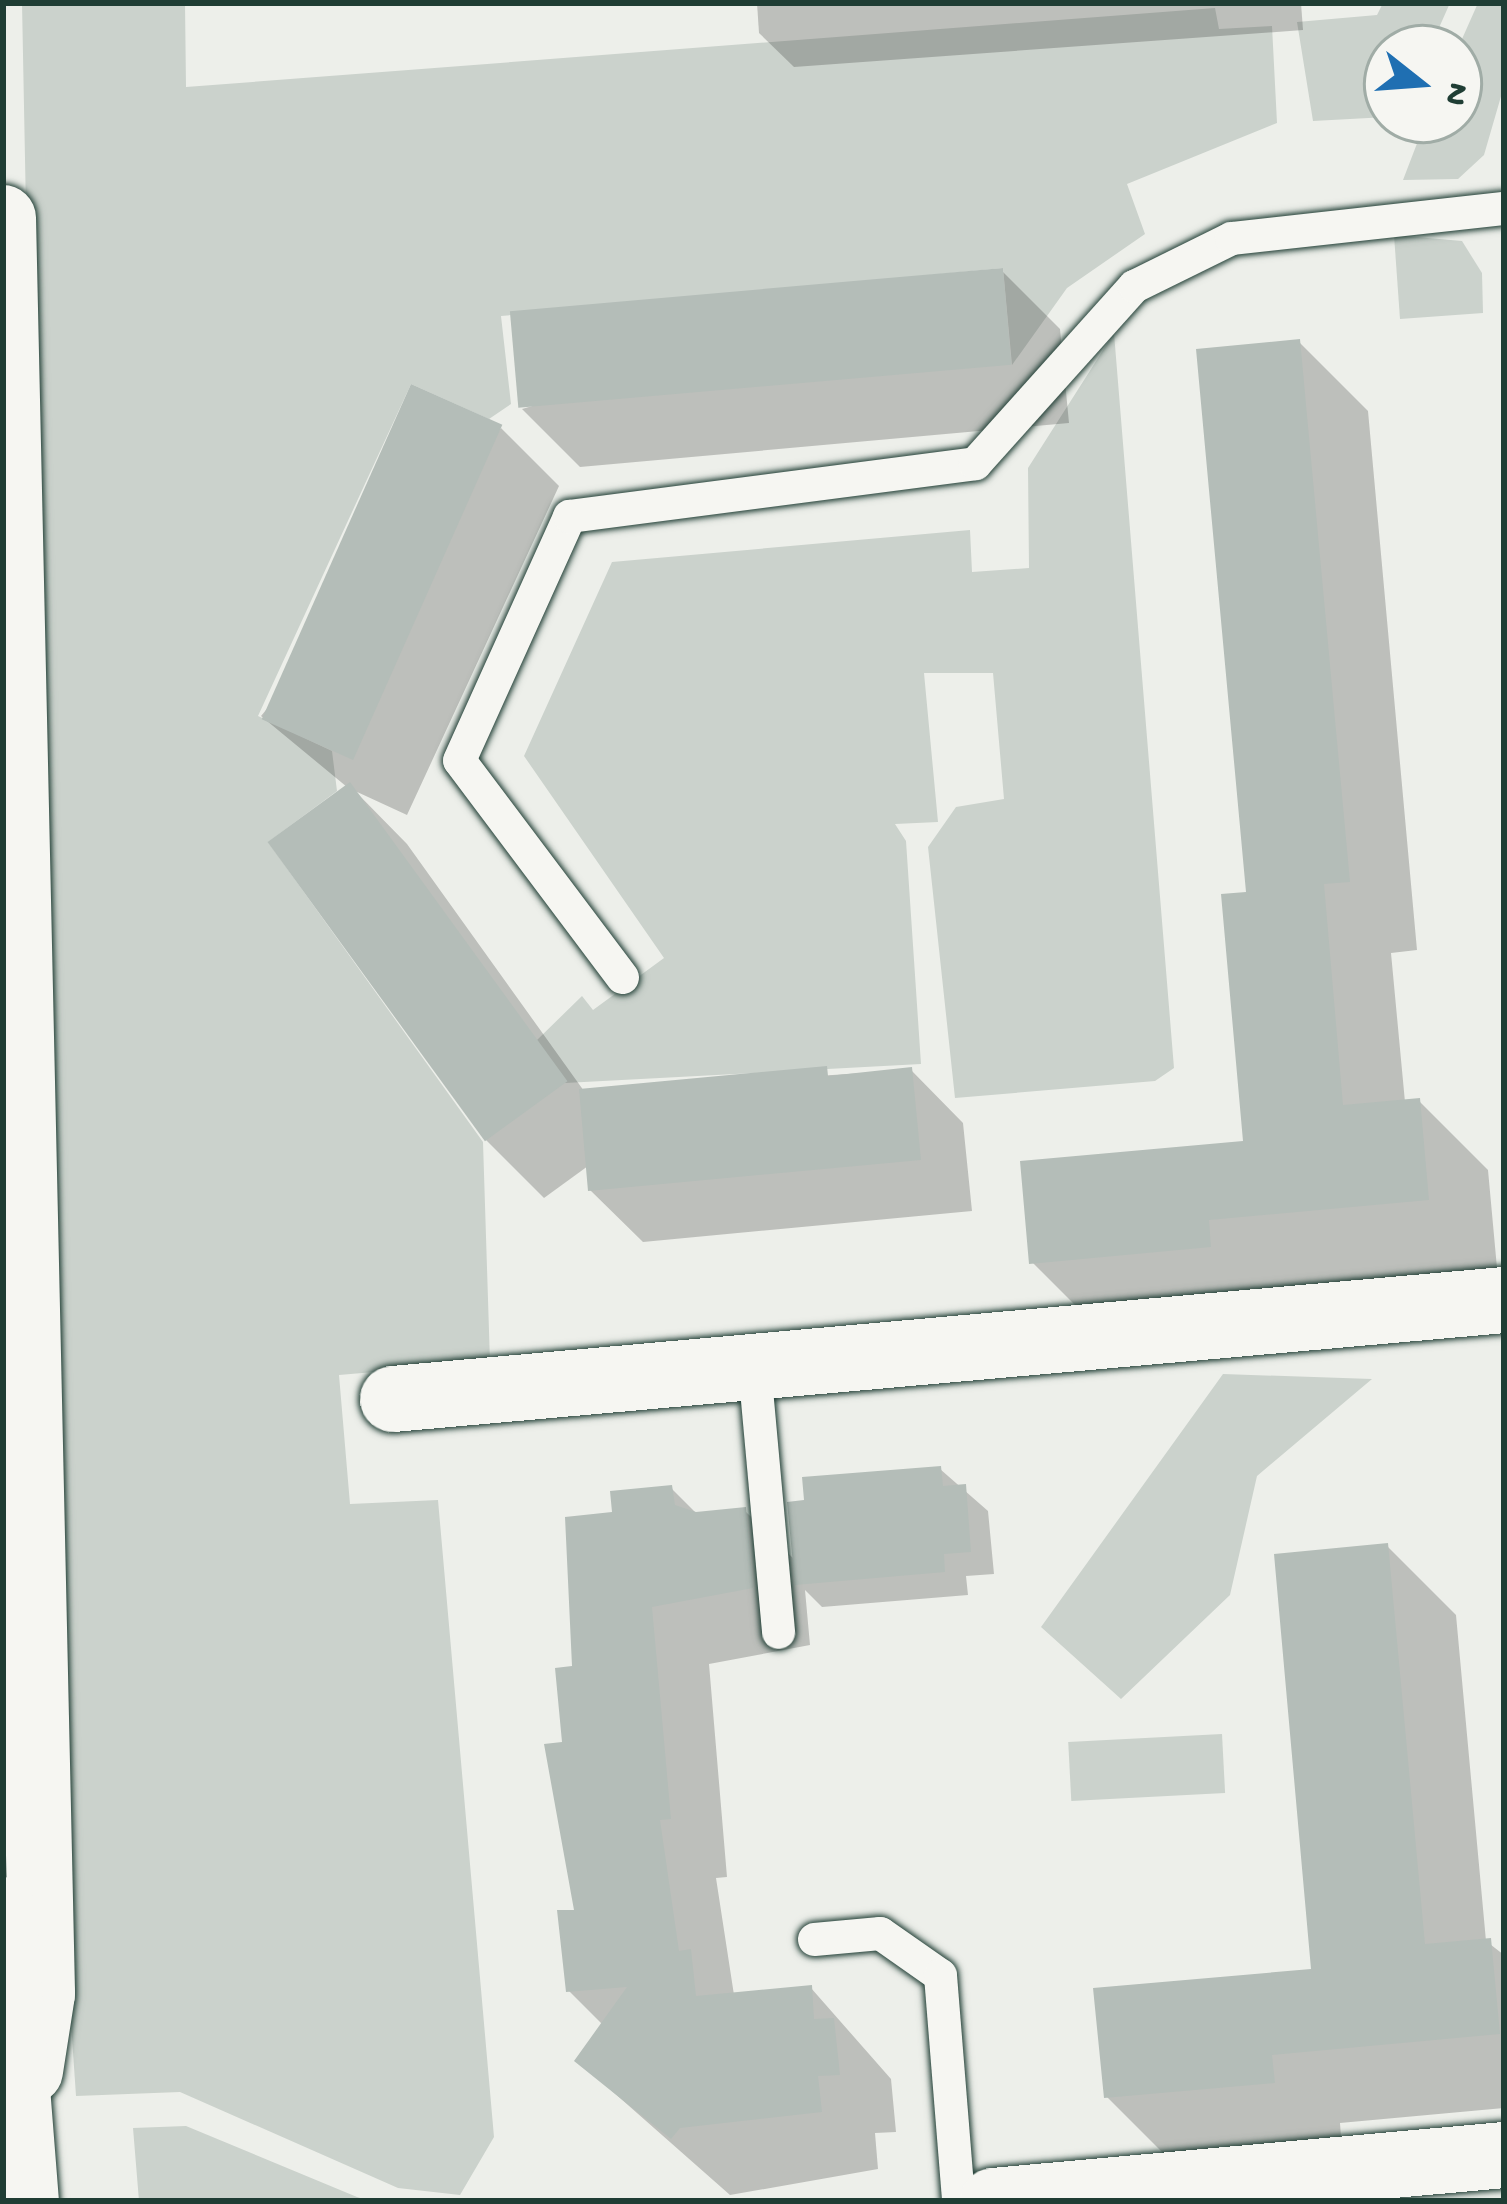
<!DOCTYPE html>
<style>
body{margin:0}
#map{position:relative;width:1507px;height:2204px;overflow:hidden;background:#edefea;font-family:"Gochi Hand",sans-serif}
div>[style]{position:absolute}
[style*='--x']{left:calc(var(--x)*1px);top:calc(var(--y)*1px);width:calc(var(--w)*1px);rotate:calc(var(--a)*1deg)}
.green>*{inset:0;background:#cbd2cc;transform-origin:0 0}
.shadow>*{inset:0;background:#0003}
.building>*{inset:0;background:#b4bdb8;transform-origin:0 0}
.roads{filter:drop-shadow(0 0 3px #1f3d34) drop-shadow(0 0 3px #1f3d34)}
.lane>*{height:33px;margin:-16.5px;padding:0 16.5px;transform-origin:16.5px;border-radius:16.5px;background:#f6f6f2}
.street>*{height:66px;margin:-33px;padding:0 33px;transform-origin:33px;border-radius:33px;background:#f6f6f2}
.secondary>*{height:66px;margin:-33px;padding:0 33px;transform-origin:33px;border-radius:33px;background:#f6f6f2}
.primary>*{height:66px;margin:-33px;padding:0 33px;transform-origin:33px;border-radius:33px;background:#f6f6f2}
span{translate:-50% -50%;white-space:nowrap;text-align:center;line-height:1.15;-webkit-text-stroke:9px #f6f6f2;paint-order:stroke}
.frame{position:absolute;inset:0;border:6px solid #1f3d34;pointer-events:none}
.north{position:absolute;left:1363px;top:24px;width:120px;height:120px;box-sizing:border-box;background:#f6f6f2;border:3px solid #a0aca6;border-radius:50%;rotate:107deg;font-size:33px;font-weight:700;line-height:48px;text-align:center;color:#1f3d34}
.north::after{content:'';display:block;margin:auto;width:42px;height:54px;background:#1f6fb2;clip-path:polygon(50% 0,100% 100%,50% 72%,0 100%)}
</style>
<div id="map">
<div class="green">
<i style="clip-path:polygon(22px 3px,185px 3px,186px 87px,1215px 8px,1219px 29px,1272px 26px,1277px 123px,1127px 184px,1145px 234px,1067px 288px,1012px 365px,1003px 268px,501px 316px,511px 404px,489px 419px,411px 384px,258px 716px,332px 751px,337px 791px,268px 842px,483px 1142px,490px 1362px,339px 1375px,350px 1504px,438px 1500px,494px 2137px,460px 2195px,398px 2188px,180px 2092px,76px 2096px,57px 1818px)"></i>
<i style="clip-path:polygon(1383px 3px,1450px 3px,1430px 48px,1387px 48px,1387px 117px,1313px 121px,1297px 22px,1377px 15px)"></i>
<i style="clip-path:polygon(1478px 3px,1504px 3px,1504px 86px,1484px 155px,1458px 179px,1403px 180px,1426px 120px,1459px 120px,1458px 48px)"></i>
<i style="clip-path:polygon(1394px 235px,1462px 241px,1482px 273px,1483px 313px,1400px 319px)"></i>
<i style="clip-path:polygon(1114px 333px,1174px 1068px,1155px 1081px,955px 1098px,928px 847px,956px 807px,1004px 799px,993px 673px,924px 673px,938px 822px,895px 824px,906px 841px,921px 1064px,565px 1083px,536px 1041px,582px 996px,593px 1010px,664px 958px,524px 756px,612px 562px,970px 530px,972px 572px,1029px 568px,1028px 468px)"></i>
<i style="clip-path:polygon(1223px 1374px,1372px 1379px,1257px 1476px,1230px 1595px,1121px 1699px,1041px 1627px)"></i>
<i style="left:1222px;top:1734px;width:59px;height:154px;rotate:87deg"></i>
<i style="clip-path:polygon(186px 2126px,357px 2197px,370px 2201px,139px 2201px,133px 2128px)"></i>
</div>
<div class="shadow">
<i style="clip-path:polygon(757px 3px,1301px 3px,1303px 30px,794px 67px,759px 33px)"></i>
<i style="clip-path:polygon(1002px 271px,1060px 329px,1069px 423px,580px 467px,522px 409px)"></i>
<i style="clip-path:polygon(1299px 342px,1368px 411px,1417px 950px,1391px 953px,1405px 1102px,1419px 1101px,1488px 1170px,1497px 1268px,1101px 1331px,1032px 1262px,1246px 1143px,1250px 895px)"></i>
<i style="clip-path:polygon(501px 428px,559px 486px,407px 815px,355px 791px,407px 844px,584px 1091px,911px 1070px,963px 1123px,972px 1211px,643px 1242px,590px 1190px,588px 1166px,544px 1198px,486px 1140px,272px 842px,347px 787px,261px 716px)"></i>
<i style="clip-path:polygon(940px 1469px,988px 1511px,994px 1574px,966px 1576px,968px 1595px,822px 1607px,805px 1590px,810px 1645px,709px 1664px,727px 1877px,716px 1878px,734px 1995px,811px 1988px,891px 2079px,896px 2132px,875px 2133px,878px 2169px,730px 2195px,578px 2061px,604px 2026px,569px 1991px,578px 1913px,565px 1745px,615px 1515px,671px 1488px,698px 1515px,744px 1510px,796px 1561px)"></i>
<i style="clip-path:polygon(1387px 1546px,1456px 1615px,1486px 1941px,1504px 1955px,1504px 2108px,1340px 2123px,1342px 2151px,1176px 2166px,1107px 2097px,1314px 1972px)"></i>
</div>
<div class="building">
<i style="left:1003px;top:268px;width:97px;height:495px;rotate:85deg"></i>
<i style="clip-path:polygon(1300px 339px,1350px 882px,1324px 884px,1343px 1105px,1420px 1098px,1429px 1200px,1209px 1220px,1211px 1247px,1029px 1264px,1020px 1161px,1243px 1141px,1221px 894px,1246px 892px,1196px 349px)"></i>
<i style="left:411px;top:384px;width:100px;height:367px;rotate:24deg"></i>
<i style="left:350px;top:782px;width:370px;height:102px;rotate:54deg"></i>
<i style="clip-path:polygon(827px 1066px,828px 1076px,912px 1067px,921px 1160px,588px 1191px,579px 1089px)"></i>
<i style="clip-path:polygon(941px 1466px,943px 1486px,966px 1484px,971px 1552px,944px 1554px,945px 1572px,795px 1585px,787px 1502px,804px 1500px,802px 1477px)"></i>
<i style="clip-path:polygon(672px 1485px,675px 1505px,696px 1512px,746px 1507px,753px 1588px,652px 1607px,671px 1819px,660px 1820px,679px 1951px,691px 1949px,696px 1996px,812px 1985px,814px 2019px,834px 2018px,840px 2075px,818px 2076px,822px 2112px,680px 2128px,671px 2139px,574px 2061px,627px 1987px,566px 1992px,557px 1910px,574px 1910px,544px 1744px,562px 1742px,555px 1668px,572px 1666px,565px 1517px,612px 1512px,610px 1491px)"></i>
<i style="clip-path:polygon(1388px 1543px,1425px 1944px,1491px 1938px,1500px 2034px,1272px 2055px,1275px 2083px,1104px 2098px,1093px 1988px,1311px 1969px,1274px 1554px)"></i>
</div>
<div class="roads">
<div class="lane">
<i style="--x:622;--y:977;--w:271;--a:-126.9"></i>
<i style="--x:459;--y:760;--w:268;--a:-65.7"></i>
<i style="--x:569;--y:516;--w:409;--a:-7.4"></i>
<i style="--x:975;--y:463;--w:238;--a:-48.1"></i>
<i style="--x:1134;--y:286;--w:108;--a:-26.3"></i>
<i style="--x:1231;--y:238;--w:275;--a:-6.3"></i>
<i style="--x:754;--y:1367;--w:266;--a:84.8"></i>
<i style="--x:814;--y:1939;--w:66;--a:-5.2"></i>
<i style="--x:880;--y:1933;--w:73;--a:35"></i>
<i style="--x:940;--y:1975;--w:227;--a:85.4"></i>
</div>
<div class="street">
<i style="--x:393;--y:1399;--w:1115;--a:-5.09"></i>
<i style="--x:993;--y:2201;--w:513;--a:-5.14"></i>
</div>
<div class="secondary">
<i style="--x:3;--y:218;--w:1776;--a:88.74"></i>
<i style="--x:42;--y:1994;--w:78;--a:98.9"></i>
</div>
<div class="primary">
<i style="--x:3;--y:1910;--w:292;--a:85.5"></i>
</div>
</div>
<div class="frame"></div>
<div class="north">N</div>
</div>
